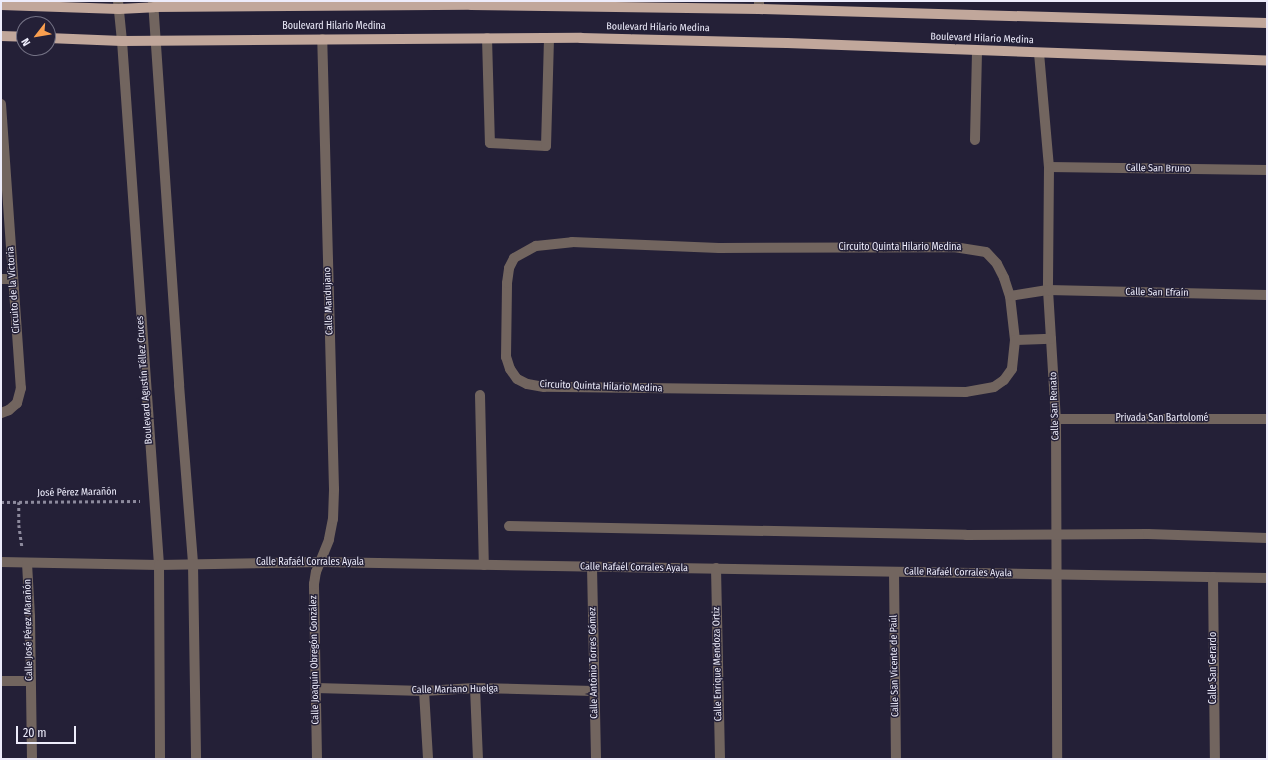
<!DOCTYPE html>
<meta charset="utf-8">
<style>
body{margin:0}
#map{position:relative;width:1268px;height:760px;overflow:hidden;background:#242037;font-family:"Fira Sans Condensed",sans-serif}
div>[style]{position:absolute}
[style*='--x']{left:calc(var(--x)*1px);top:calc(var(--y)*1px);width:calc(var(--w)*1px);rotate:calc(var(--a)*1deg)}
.path>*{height:2.5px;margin-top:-1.25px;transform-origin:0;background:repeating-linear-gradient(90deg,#8d8a9d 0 3px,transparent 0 6px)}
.minor>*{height:10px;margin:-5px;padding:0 5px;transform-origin:5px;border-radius:5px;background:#72655f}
.major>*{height:10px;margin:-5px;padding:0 5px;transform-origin:5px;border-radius:5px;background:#c1a79b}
span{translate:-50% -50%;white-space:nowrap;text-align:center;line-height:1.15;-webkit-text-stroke:3px #242037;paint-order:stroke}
.street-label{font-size:10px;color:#edecfb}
.frame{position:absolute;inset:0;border:2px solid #edecfb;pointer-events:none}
.north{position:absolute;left:16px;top:16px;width:40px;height:40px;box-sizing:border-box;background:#242037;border:1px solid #747285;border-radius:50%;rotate:239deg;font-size:11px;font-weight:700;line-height:16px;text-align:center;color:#edecfb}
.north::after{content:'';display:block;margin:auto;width:14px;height:18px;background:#fa9f4f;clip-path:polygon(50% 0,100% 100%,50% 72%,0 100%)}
.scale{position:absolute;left:16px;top:726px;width:60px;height:18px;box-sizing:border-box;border:2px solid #edecfb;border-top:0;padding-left:5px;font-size:12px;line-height:14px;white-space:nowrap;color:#edecfb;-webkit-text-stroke:3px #242037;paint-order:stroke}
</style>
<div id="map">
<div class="path">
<i style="--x:1;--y:502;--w:139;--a:-0.4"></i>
<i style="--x:19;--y:502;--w:23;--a:90"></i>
<i style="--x:19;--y:525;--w:22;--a:82"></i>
</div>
<div class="minor">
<i style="--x:118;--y:1;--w:40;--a:84.3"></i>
<i style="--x:122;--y:41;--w:525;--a:85.96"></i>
<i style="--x:159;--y:565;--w:194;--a:89.7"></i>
<i style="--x:153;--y:1;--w:385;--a:86.1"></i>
<i style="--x:179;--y:385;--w:180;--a:85.5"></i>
<i style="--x:193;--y:564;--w:195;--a:89.1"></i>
<i style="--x:759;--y:1;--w:8;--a:90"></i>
<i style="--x:487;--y:38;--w:105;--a:88.4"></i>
<i style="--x:490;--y:143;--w:56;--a:3.1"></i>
<i style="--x:546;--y:146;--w:108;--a:-88.4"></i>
<i style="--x:1039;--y:53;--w:114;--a:85"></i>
<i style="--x:1049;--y:167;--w:123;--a:90.5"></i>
<i style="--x:1048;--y:290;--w:129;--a:86.5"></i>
<i style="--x:1056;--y:419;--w:340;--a:89.8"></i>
<i style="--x:1;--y:104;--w:285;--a:86"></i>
<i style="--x:21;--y:388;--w:16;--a:105"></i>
<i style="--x:17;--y:403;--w:11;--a:139"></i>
<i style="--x:9;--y:410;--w:9;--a:159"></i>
<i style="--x:975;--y:140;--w:89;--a:-88.7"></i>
<i style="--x:1049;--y:167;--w:218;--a:0.8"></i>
<i style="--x:572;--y:242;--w:147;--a:2.3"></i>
<i style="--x:719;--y:248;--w:235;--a:-0.2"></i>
<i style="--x:954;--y:247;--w:32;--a:9"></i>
<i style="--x:986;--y:252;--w:16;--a:47"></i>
<i style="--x:997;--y:264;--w:16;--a:63"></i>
<i style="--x:1004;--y:278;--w:19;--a:72"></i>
<i style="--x:1010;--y:296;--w:44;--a:83.5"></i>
<i style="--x:1015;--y:340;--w:29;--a:96"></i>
<i style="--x:1012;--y:369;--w:14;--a:126"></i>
<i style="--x:1004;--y:380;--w:12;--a:145"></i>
<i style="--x:994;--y:387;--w:28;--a:170"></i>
<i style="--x:966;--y:392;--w:422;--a:-179.3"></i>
<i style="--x:544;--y:387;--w:17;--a:-170"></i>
<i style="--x:527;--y:384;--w:11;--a:-153"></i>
<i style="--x:517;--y:379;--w:12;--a:-125"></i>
<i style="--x:510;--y:369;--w:13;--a:-108"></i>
<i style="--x:506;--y:357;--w:74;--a:-89.2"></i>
<i style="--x:507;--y:283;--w:15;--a:-82"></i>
<i style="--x:509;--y:268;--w:11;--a:-63"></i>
<i style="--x:514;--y:258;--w:25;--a:-29"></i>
<i style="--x:536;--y:246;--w:36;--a:-6"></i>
<i style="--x:1;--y:279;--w:12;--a:0"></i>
<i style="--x:1010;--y:296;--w:38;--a:-9"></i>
<i style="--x:1048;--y:290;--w:219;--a:1.3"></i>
<i style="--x:1015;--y:340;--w:36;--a:-2"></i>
<i style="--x:480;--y:395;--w:170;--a:88.7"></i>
<i style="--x:1056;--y:419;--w:211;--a:0"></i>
<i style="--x:509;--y:526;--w:457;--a:1.1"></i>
<i style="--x:966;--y:535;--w:182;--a:-0.3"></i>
<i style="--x:1148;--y:534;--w:119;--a:1.9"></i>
<i style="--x:1;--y:562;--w:158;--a:1.1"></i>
<i style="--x:159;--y:565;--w:161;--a:-1.1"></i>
<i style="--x:320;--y:562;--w:947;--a:0.97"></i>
<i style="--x:27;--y:563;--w:53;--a:86.8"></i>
<i style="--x:30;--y:616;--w:143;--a:89.2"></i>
<i style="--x:592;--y:567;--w:192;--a:88.8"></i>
<i style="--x:716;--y:568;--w:191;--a:88.8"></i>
<i style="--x:894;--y:572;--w:187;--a:89.4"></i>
<i style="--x:1213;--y:577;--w:182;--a:89.4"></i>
<i style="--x:1;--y:681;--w:29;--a:0"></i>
<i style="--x:316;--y:688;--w:108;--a:1.6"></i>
<i style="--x:424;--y:691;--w:51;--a:-3.4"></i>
<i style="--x:475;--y:688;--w:119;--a:1.4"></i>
<i style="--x:475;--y:688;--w:71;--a:87.6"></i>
<i style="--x:424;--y:691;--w:68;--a:86.6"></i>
<i style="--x:317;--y:759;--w:175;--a:-91"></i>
<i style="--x:314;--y:584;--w:12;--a:-81"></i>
<i style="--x:316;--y:572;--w:35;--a:-68"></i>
<i style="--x:329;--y:539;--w:20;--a:-79"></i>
<i style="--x:333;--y:519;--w:30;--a:-88"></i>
<i style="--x:334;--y:489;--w:450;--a:-91.5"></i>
</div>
<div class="major">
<i style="--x:1;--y:5;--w:118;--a:1.9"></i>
<i style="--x:119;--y:9;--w:35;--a:-3"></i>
<i style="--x:154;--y:7;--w:317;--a:-0.4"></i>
<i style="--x:471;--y:5;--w:288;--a:0.8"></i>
<i style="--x:759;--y:9;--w:508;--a:1.58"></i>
<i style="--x:1;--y:36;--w:23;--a:2"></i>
<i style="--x:48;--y:38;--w:74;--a:2.3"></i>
<i style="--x:122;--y:41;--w:459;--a:-0.4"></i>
<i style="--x:581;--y:38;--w:206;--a:1.4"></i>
<i style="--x:787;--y:43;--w:480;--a:2.1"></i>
</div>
<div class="street-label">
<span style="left:334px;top:27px">Boulevard Hilario Medina</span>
<span style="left:658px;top:28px;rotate:1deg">Boulevard Hilario Medina</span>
<span style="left:982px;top:39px;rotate:2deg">Boulevard Hilario Medina</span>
<span style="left:1158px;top:169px;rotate:1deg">Calle San Bruno</span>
<span style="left:900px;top:248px">Circuito Quinta Hilario Medina</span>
<span style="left:14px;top:290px;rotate:-94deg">Circuito de la Victoria</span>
<span style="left:1157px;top:293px;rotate:1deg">Calle San Efraín</span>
<span style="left:329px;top:301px;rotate:-92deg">Calle Mandujano</span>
<span style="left:145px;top:380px;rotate:-94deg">Boulevard Agustín Téllez Cruces</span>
<span style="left:601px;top:387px;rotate:2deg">Circuito Quinta Hilario Medina</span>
<span style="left:1055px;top:406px;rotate:-92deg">Calle San Renato</span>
<span style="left:1162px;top:419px">Privada San Bartolomé</span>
<span style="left:77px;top:493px;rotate:-1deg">José Pérez Marañón</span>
<span style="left:310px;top:563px">Calle Rafaél Corrales Ayala</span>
<span style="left:634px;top:568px;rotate:1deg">Calle Rafaél Corrales Ayala</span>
<span style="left:958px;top:573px;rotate:1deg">Calle Rafaél Corrales Ayala</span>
<span style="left:29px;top:630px;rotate:-91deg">Calle José Pérez Marañón</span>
<span style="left:315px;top:660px;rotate:-91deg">Calle Joaquín Obregón González</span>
<span style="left:594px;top:663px;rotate:-91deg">Calle Antônio Torres Gómez</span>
<span style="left:718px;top:664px;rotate:-91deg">Calle Enrique Mendoza Ortiz</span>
<span style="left:895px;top:666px;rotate:-91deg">Calle San Vicente de Paúl</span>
<span style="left:1214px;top:668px;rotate:-90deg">Calle San Gerardo</span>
<span style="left:455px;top:690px;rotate:-1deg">Calle Mariano Huelga</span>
</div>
<div class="frame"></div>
<div class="north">N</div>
<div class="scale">20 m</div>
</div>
